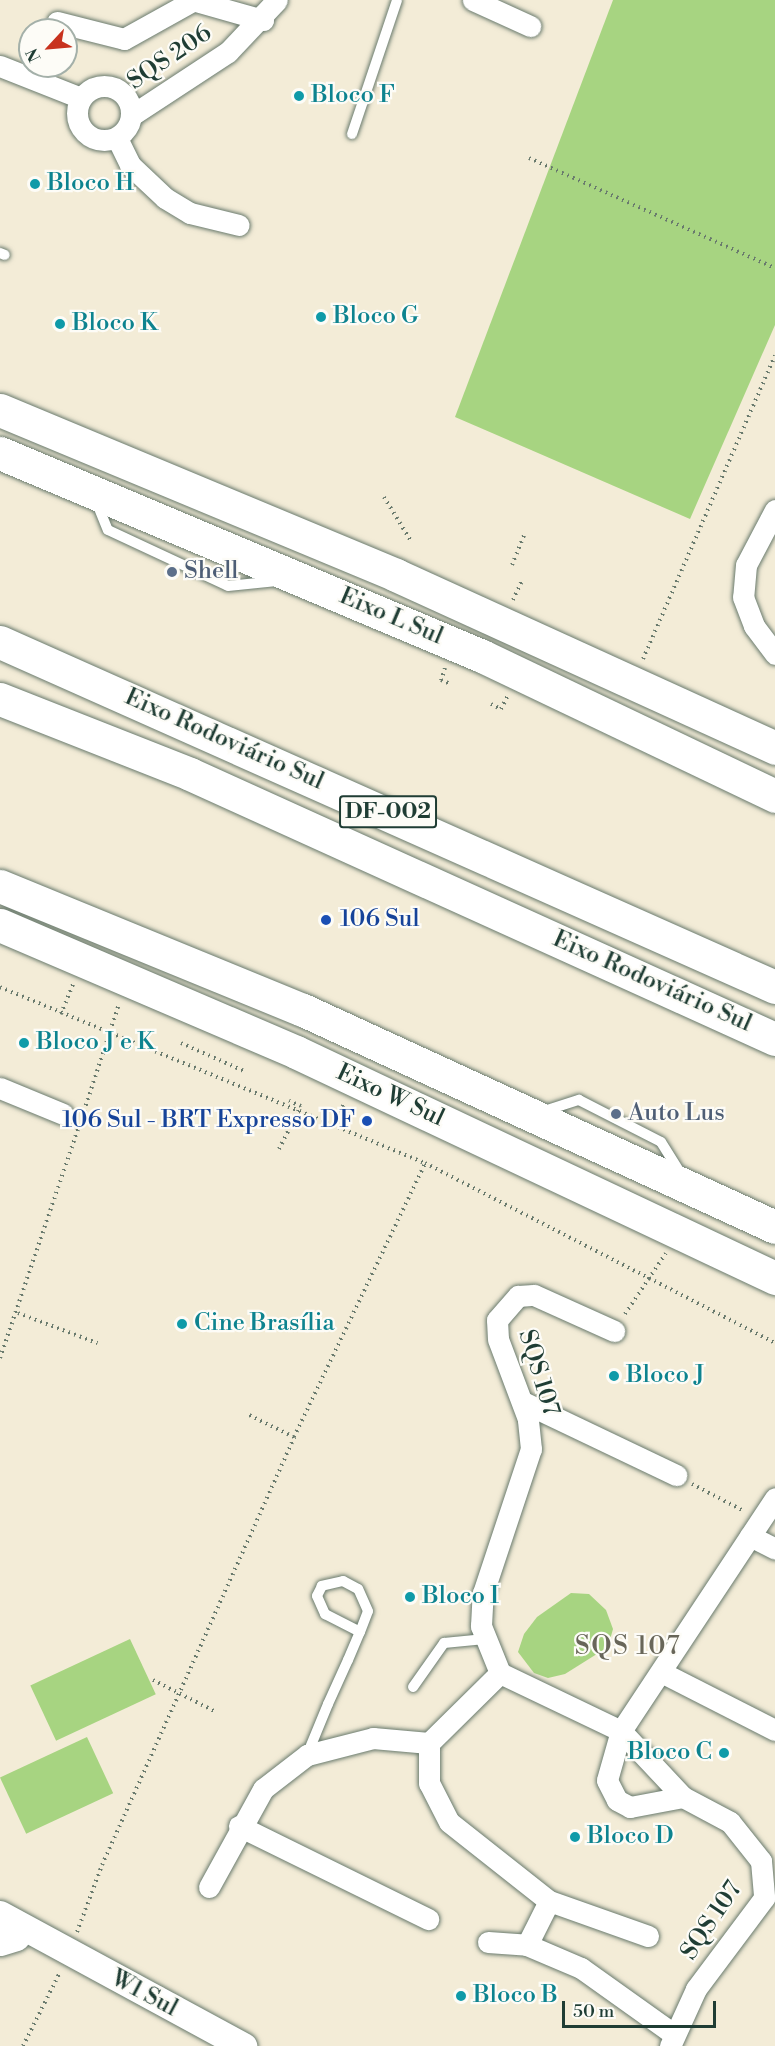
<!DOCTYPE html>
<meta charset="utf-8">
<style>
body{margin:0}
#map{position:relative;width:775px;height:2046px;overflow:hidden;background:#f3ecd7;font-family:"Libre Bodoni",serif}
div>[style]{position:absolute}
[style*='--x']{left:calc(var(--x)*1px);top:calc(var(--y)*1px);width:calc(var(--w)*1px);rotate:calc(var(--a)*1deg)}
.green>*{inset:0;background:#a7d481;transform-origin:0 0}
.path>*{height:4px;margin-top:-2px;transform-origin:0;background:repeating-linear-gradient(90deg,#697a6d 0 1.5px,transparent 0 6px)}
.roads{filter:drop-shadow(0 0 2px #697a6d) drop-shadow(0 0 2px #697a6d)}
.service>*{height:10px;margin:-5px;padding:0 5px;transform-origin:5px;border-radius:5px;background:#fff}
.minor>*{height:21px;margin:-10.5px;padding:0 10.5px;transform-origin:10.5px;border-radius:10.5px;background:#fff}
.minor>.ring{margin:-10.5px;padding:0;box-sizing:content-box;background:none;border:21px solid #fff;border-radius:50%}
.tertiary>*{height:27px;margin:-13.5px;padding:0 13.5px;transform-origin:13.5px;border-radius:13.5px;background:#fff}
.primary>*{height:33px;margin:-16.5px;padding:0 16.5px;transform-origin:16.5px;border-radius:16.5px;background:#fff}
.trunk>*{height:33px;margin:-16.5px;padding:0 16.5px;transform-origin:16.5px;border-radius:16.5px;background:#fff}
.dots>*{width:16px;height:16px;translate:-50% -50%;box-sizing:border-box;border:3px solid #fdfcf7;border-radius:50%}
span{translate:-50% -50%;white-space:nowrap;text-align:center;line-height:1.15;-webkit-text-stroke:4.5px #fdfcf7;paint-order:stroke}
.shield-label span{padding:2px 4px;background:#fdfcf7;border:2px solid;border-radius:4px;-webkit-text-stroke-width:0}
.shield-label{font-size:22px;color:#1f3d34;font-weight:700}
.street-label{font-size:24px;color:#1f3d34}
.culture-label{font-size:24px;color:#0d838f}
.left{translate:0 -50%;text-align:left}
.right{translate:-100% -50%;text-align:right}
.service-label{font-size:24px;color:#4e5e75}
.transit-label{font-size:24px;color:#164399}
.neighbourhood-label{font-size:26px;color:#686659;letter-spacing:1.5px}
.north{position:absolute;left:18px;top:18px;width:60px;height:60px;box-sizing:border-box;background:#fdfcf7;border:2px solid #a4b0a9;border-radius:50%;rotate:244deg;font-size:16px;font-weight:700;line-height:24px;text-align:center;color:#1f3d34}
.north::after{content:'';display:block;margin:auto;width:21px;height:27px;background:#c8321e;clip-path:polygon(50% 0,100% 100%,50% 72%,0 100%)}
.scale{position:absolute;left:562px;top:2001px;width:154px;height:27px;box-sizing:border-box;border:3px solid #1f3d34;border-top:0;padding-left:8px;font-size:18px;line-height:21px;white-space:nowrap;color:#1f3d34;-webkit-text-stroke:4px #fdfcf7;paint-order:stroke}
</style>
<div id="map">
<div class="green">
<i style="clip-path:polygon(613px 0,775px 0,775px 325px,690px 519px,455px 417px)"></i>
<i style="clip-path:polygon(571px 1593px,589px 1594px,606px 1610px,613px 1629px,608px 1647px,565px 1674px,548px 1678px,534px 1673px,518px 1652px,524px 1634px,537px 1617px)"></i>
<i style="left:130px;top:1639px;width:61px;height:110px;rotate:65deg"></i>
<i style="left:87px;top:1737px;width:62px;height:96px;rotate:65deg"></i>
</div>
<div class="path">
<i style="--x:529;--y:158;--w:269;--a:24.1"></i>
<i style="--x:384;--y:497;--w:52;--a:58.5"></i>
<i style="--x:512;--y:565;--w:35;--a:-68"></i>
<i style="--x:513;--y:600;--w:21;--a:-65"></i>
<i style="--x:643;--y:659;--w:331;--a:-66.5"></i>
<i style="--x:445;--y:668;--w:13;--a:108"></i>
<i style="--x:441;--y:680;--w:8;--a:23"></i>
<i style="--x:491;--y:704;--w:11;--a:27"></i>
<i style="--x:501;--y:709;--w:16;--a:-63"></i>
<i style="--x:0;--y:987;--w:460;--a:22.5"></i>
<i style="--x:61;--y:1014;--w:32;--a:-68"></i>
<i style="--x:181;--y:1043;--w:71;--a:24"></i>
<i style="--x:84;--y:1111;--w:113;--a:-71.9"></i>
<i style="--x:340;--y:1112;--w:11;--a:-63"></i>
<i style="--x:279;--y:1149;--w:48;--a:-62.9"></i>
<i style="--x:301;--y:1106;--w:13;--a:-157"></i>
<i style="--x:18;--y:1313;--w:85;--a:20.8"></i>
<i style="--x:625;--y:1314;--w:73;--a:-56.1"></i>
<i style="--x:0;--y:1358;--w:242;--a:-71.2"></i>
<i style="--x:294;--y:1437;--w:304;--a:-64.4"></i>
<i style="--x:425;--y:1163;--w:394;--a:27.2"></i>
<i style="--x:692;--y:1484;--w:59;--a:27.4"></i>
<i style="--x:153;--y:1680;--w:68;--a:26.9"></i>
<i style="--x:77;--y:1932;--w:72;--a:-69.5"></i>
<i style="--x:102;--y:1865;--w:469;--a:-65.8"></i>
<i style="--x:294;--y:1437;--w:50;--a:-153.9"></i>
<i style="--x:23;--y:2046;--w:83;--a:-63.4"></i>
</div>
<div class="roads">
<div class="service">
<i style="--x:352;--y:134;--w:141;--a:-71.4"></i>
<i style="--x:0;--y:253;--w:5;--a:22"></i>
<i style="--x:96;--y:501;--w:31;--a:68"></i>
<i style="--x:108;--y:530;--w:132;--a:25"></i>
<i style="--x:228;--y:586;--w:49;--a:-5.8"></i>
<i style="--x:541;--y:1112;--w:40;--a:-18"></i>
<i style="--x:579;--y:1100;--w:92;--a:27.1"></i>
<i style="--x:661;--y:1142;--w:38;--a:58"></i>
<i style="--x:413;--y:1687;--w:54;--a:-54.8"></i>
<i style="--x:444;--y:1643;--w:41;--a:-5.6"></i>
<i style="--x:307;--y:1755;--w:55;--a:-67.6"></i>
<i style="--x:328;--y:1704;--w:48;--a:-65.6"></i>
<i style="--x:348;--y:1660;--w:30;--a:-67"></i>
<i style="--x:360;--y:1632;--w:22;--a:-69"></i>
<i style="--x:368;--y:1611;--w:24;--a:-114"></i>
<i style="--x:358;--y:1589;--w:17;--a:-152"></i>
<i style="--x:343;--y:1581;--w:22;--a:167"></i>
<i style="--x:322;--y:1586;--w:11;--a:117"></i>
<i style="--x:317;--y:1596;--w:20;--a:66"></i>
<i style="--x:325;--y:1614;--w:39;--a:27"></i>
</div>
<div class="minor">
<i style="--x:192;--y:0;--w:74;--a:15.7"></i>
<i style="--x:473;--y:0;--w:63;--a:24.5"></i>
<i style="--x:57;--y:22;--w:69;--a:14.2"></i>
<i style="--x:124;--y:39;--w:80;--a:-29.1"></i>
<i style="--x:0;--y:66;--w:87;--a:21.6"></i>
<i class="ring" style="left:77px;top:86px;width:33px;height:33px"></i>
<i style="--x:132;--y:115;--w:115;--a:-33.3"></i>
<i style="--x:228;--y:52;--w:71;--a:-46.7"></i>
<i style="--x:117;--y:138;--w:30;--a:64"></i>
<i style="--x:130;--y:165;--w:48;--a:43.3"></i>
<i style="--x:165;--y:198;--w:29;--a:31"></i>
<i style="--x:190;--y:213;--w:50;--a:13.8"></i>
<i style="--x:775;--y:510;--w:62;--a:117.8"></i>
<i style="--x:746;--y:565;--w:32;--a:95"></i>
<i style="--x:743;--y:597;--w:31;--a:69"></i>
<i style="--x:754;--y:626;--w:35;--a:53"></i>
<i style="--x:0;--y:1088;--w:68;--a:22.4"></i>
<i style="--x:523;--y:1402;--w:170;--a:25.5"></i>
<i style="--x:750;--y:1536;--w:28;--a:27"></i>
<i style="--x:661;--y:1672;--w:128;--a:27"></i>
<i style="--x:500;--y:1673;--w:51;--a:-112"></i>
<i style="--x:481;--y:1626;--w:33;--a:-87"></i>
<i style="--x:483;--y:1593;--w:152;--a:-71.6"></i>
<i style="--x:531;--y:1449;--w:30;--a:-96"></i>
<i style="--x:528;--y:1419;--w:85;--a:-110.6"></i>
<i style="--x:498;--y:1339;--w:19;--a:-93"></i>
<i style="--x:497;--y:1320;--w:32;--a:-49"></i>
<i style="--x:518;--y:1296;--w:16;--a:-4"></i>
<i style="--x:534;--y:1295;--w:88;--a:24.2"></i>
<i style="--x:683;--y:1797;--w:54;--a:169.3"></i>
<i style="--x:630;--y:1807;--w:15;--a:-152"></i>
<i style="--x:617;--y:1800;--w:22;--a:-117"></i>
<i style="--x:607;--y:1780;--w:51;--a:-74.1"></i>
<i style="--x:621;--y:1731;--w:279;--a:-56.5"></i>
<i style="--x:239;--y:1826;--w:211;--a:26.2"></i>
<i style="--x:209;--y:1887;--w:112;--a:-61.1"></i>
<i style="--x:263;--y:1789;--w:56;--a:-37.7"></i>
<i style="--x:307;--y:1755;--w:68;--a:-14.4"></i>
<i style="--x:373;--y:1738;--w:56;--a:5.1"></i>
<i style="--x:648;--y:1936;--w:105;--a:-160.5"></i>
<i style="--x:549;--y:1901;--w:127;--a:-141.7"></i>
<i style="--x:449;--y:1822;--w:44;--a:-117.1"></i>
<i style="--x:429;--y:1783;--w:40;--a:-90"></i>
<i style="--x:429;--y:1743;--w:100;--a:-44.6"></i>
<i style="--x:500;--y:1673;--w:134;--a:25.6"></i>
<i style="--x:621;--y:1731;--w:91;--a:46.8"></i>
<i style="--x:683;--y:1797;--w:53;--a:28"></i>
<i style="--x:730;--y:1822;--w:50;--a:51.5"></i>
<i style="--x:761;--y:1861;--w:37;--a:85"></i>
<i style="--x:764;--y:1898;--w:114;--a:126.8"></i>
<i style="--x:696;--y:1989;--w:63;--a:114.5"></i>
<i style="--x:488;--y:1942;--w:39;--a:4"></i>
<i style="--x:527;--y:1945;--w:59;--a:23.1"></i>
<i style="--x:581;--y:1968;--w:112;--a:35.5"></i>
<i style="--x:527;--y:1945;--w:49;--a:-63.4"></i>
</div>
<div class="tertiary">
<i style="--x:0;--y:1914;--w:277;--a:28.5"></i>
<i style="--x:0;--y:1942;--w:17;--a:-17"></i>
</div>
<div class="primary">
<i style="--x:0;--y:410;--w:429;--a:22.6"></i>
<i style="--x:396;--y:575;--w:417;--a:24.5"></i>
<i style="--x:0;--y:453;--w:523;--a:22.84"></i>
<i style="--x:482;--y:656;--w:325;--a:25.5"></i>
<i style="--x:0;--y:886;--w:327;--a:22.3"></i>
<i style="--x:303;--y:1010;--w:519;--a:24.69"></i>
<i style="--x:0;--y:925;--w:322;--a:23.2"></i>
<i style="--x:296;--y:1052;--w:530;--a:25.26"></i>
</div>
<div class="trunk">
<i style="--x:0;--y:642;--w:848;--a:24"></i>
<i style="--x:0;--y:699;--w:204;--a:21.5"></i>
<i style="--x:190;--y:774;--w:642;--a:24.37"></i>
</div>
</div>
<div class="dots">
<i style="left:299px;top:96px;background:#0f9aa8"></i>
<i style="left:35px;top:184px;background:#0f9aa8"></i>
<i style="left:321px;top:317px;background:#0f9aa8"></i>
<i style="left:60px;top:324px;background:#0f9aa8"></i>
<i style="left:172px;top:572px;background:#5c6f8a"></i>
<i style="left:326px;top:920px;background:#1a4fb4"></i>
<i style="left:24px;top:1043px;background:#0f9aa8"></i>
<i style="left:616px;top:1114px;background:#5c6f8a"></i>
<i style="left:367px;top:1121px;background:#1a4fb4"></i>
<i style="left:182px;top:1324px;background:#0f9aa8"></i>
<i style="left:614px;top:1376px;background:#0f9aa8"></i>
<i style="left:410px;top:1597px;background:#0f9aa8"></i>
<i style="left:724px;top:1753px;background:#0f9aa8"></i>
<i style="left:575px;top:1837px;background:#0f9aa8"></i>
<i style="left:461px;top:1996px;background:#0f9aa8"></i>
</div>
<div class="shield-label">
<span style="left:388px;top:812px">DF-002</span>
</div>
<div class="street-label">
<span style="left:170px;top:58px;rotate:-34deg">SQS 206</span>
<span style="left:391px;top:617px;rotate:23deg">Eixo L Sul</span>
<span style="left:224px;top:740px;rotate:24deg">Eixo Rodoviário Sul</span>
<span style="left:652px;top:982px;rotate:24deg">Eixo Rodoviário Sul</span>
<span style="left:390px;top:1096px;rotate:25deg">Eixo W Sul</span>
<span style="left:538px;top:1373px;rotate:73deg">SQS 107</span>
<span style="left:712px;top:1921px;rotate:-56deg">SQS 107</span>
<span style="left:144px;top:1994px;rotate:28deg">W1 Sul</span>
</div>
<div class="culture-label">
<span class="left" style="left:311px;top:96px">Bloco F</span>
<span class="left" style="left:47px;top:184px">Bloco H</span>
<span class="left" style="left:333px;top:317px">Bloco G</span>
<span class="left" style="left:72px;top:324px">Bloco K</span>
<span class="left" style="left:36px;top:1043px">Bloco J e K</span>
<span class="left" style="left:194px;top:1324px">Cine Brasília</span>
<span class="left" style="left:626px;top:1376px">Bloco J</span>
<span class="left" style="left:422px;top:1597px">Bloco I</span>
<span class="right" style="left:712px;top:1753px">Bloco C</span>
<span class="left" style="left:587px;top:1837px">Bloco D</span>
<span class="left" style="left:473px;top:1996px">Bloco B</span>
</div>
<div class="service-label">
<span class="left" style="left:184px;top:572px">Shell</span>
<span class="left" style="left:628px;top:1114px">Auto Lus</span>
</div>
<div class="transit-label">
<span class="left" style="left:340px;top:920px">106 Sul</span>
<span class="right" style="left:355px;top:1121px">106 Sul - BRT Expresso DF</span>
</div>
<div class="neighbourhood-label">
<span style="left:628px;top:1647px">SQS 107</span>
</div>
<div class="north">N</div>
<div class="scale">50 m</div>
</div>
